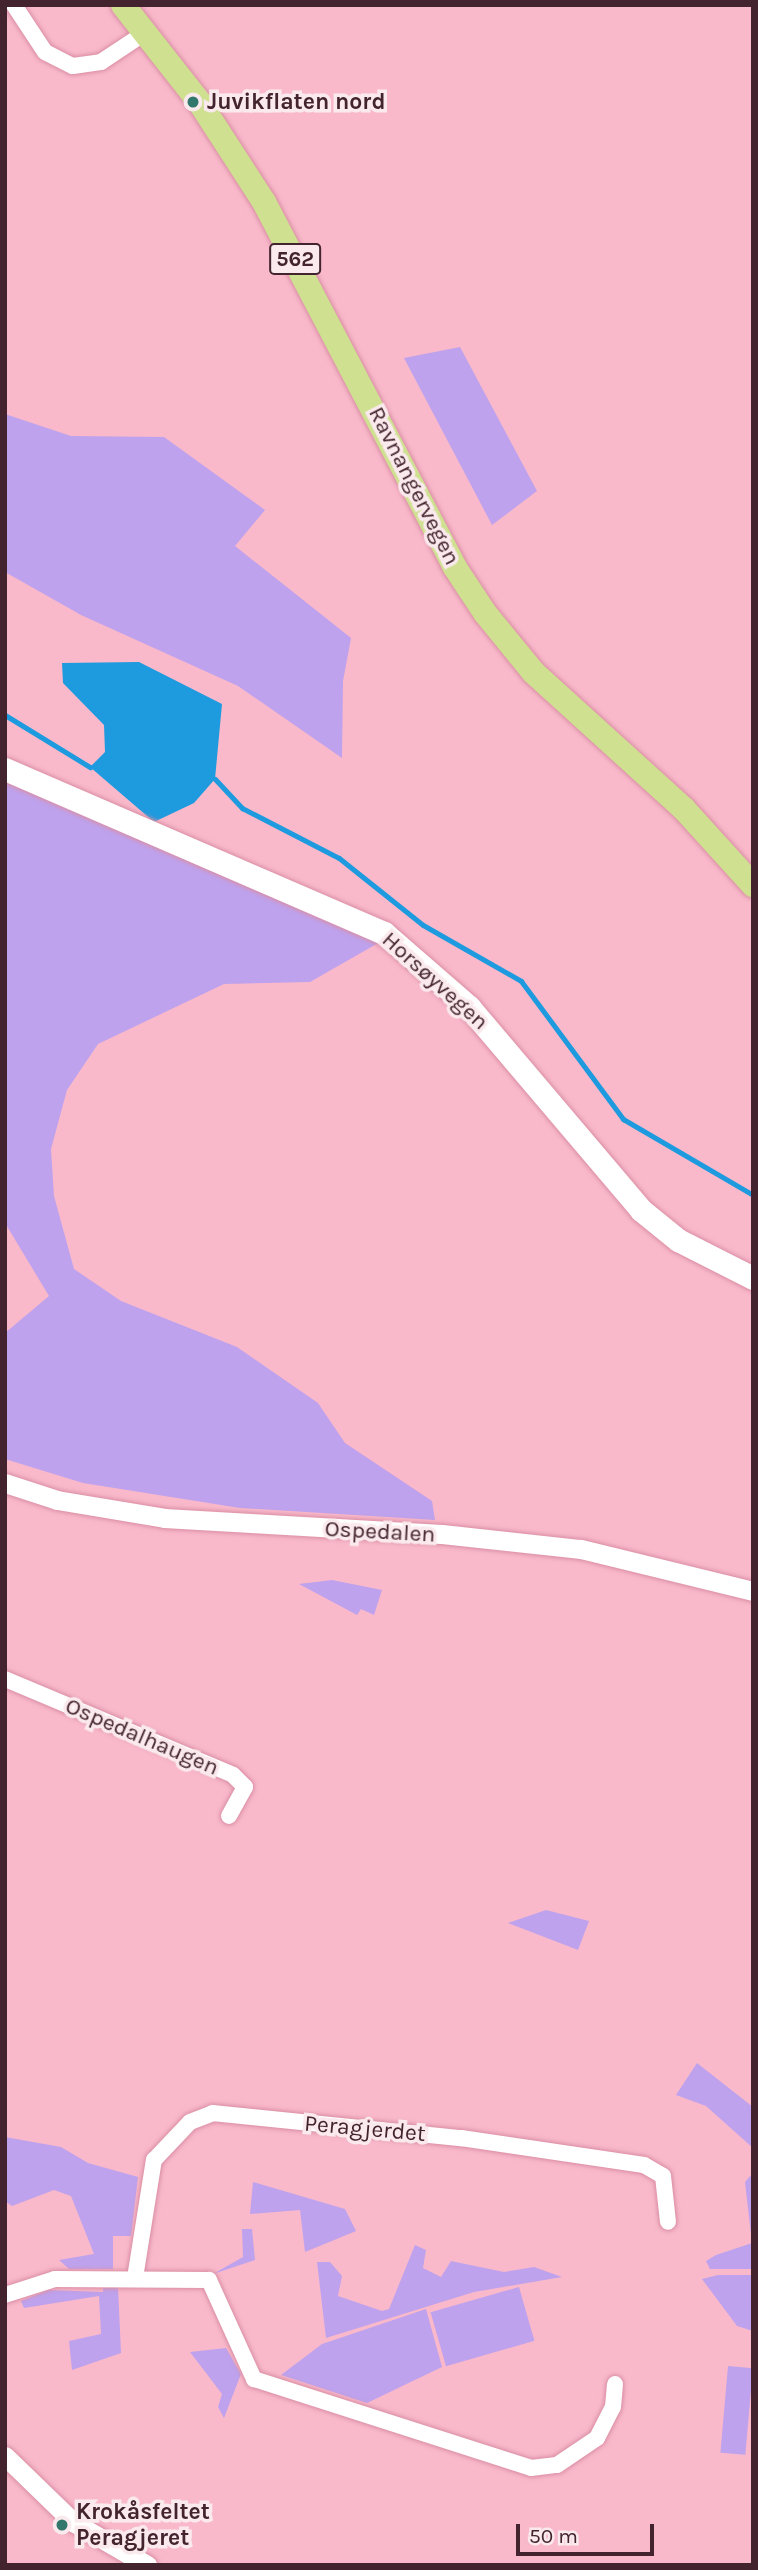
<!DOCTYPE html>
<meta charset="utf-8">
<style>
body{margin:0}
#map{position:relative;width:758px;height:2570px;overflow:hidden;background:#f9b9cb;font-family:Karla,sans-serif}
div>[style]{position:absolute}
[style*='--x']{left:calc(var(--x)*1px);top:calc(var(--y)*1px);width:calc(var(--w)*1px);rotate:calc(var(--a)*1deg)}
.green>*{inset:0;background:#bea2ed;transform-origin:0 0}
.water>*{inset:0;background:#1e9adf}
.stream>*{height:5px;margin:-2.5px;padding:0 2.5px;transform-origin:2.5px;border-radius:2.5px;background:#1e9adf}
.roads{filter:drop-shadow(0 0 2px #da8ea4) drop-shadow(0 0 2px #da8ea4)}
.minor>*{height:16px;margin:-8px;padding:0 8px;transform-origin:8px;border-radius:8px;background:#fff}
.tertiary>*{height:19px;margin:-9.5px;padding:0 9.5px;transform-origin:9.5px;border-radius:9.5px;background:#fff}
.secondary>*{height:23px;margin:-11.5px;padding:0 11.5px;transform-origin:11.5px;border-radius:11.5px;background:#fff}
.primary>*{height:24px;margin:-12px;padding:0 12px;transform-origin:12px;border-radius:12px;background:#cfe091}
.dots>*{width:19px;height:19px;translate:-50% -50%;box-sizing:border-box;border:4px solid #fae9ed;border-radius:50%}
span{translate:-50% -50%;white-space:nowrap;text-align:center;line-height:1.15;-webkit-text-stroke:7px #fae9ed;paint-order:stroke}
.shield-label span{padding:2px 5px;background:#fae9ed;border:2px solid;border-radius:5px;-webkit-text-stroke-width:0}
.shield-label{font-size:21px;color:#43242e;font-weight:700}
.poi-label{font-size:23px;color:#43242e;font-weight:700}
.left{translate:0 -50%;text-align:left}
.street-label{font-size:23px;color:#43242e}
.frame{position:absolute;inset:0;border:7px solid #43242e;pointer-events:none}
.scale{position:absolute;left:516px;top:2524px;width:138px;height:32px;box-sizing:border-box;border:4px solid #43242e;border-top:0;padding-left:9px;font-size:21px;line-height:24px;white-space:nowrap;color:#43242e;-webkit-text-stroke:5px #fae9ed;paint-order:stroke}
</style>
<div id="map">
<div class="green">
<i style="clip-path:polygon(460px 347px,537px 491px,492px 525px,404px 358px)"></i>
<i style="clip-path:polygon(5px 414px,71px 436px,164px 437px,265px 510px,235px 546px,351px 638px,343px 681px,342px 758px,238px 686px,81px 615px,5px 572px)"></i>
<i style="clip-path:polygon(5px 779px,380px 942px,310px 982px,224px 984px,98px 1044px,67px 1090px,51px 1149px,54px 1196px,74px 1269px,121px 1301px,237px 1347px,318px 1403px,345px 1443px,432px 1501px,435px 1520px,240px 1508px,83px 1483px,5px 1459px,5px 1333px,49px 1296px,5px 1223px)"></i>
<i style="clip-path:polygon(332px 1580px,382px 1590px,374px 1615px,361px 1609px,357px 1615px,299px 1584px)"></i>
<i style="clip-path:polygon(546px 1910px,589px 1921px,578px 1950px,508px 1923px)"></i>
<i style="clip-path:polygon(697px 2063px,753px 2107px,753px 2148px,706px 2106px,676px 2095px)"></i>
<i style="clip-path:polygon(5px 2137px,61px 2147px,88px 2163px,138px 2177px,131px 2236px,113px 2236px,113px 2269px,69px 2269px,59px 2260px,94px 2254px,71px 2196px,54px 2190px,12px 2206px,5px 2201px)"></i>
<i style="clip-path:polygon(753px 2173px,753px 2269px,710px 2269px,706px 2261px,716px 2255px,752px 2243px,745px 2182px)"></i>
<i style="clip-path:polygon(253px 2182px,345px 2209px,356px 2231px,305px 2252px,300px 2210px,250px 2214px)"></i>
<i style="clip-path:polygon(242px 2229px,252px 2229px,255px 2260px,213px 2274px,243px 2257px)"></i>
<i style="clip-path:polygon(415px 2245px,426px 2250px,423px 2268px,441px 2277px,451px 2261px,504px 2272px,534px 2267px,562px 2277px,474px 2292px,326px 2338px,317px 2262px,330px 2262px,342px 2276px,338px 2296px,382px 2311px,389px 2309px)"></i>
<i style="clip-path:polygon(718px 2275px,753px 2275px,753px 2331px,737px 2326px,702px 2279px)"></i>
<i style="clip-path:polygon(118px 2287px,121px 2353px,72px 2370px,69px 2341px,101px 2334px,99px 2296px,24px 2308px,21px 2301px,49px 2290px,103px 2292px,103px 2288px)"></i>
<i style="left:519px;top:2287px;width:56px;height:92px;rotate:74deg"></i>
<i style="clip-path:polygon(426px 2309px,442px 2367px,367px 2403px,281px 2375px,322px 2344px)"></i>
<i style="clip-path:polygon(226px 2348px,241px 2374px,224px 2418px,218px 2407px,222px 2394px,190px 2352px)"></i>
<i style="left:728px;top:2366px;width:25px;height:87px;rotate:5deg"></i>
</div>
<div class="water">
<i style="clip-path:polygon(139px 662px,222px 704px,215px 779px,194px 803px,154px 822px,90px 767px,105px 752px,104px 725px,63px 683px,62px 663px)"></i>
</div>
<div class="stream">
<i style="--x:5;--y:715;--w:100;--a:31.5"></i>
<i style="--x:215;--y:779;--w:40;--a:47"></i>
<i style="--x:242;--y:808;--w:109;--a:27.3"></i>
<i style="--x:339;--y:858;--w:107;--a:38.6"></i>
<i style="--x:423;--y:925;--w:113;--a:29.7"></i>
<i style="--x:521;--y:981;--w:172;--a:53.5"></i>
<i style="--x:623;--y:1119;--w:151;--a:30.3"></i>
</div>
<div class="roads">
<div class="minor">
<i style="--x:14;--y:5;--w:56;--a:56.6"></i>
<i style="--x:45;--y:52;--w:31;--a:27"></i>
<i style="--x:73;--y:66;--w:28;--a:-8"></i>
<i style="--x:101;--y:62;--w:54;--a:-33.7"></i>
<i style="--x:5;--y:1679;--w:247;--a:22.8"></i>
<i style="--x:233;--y:1775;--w:17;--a:45"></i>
<i style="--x:245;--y:1787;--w:33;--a:119"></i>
<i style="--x:135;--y:2278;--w:120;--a:-80.9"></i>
<i style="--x:154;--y:2160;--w:52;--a:-46.5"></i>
<i style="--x:190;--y:2122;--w:25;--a:-21"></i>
<i style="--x:213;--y:2113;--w:249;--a:5.8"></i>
<i style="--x:461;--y:2138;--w:185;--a:8.4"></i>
<i style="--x:644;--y:2165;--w:22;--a:30"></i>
<i style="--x:663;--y:2176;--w:46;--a:83.8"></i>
<i style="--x:5;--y:2295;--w:52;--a:-17.7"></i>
<i style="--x:55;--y:2279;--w:154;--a:0.4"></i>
<i style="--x:209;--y:2280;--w:109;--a:65.6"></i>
<i style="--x:254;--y:2379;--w:291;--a:17.8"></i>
<i style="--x:531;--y:2468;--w:26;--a:-7"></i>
<i style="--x:557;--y:2465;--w:48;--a:-34"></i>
<i style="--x:597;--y:2438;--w:35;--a:-63"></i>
<i style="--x:613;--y:2407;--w:23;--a:-85"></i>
</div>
<div class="tertiary">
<i style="--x:5;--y:1483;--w:55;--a:18.1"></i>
<i style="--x:57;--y:1500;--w:109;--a:9.5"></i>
<i style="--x:164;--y:1518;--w:278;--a:3.3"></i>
<i style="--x:442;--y:1534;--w:140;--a:6.2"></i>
<i style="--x:581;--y:1549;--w:177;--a:13.7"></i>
<i style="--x:5;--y:2456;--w:95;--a:44.1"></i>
<i style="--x:73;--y:2522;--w:86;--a:30.2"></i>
</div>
<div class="secondary">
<i style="--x:5;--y:769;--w:413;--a:23.4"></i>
<i style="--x:384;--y:933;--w:113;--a:41"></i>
<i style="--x:469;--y:1007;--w:266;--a:49.7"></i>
<i style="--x:641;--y:1210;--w:48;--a:39"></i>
<i style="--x:678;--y:1240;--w:84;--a:26.9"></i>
</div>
<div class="primary">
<i style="--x:123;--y:5;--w:125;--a:51.8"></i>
<i style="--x:200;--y:103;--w:118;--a:57.1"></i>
<i style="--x:264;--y:202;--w:411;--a:62.4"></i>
<i style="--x:454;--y:566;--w:56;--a:56.6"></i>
<i style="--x:485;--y:613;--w:77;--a:50.8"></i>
<i style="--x:534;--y:673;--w:202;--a:42.2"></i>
<i style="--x:684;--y:809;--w:103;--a:47.8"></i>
</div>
</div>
<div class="dots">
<i style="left:193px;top:102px;background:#32776c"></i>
<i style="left:62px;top:2525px;background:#32776c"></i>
</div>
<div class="shield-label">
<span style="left:295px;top:259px">562</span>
</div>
<div class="poi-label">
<span class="left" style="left:207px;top:102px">Juvikflaten nord</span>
<span class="left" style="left:76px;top:2525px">Krokåsfeltet<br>Peragjeret</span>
</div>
<div class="street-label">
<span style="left:414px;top:486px;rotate:63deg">Ravnangervegen</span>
<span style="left:435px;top:981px;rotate:42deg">Horsøyvegen</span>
<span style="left:380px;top:1532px;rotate:3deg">Ospedalen</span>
<span style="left:142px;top:1737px;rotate:23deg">Ospedalhaugen</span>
<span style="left:365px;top:2129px;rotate:5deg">Peragjerdet</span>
</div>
<div class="frame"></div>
<div class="scale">50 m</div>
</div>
